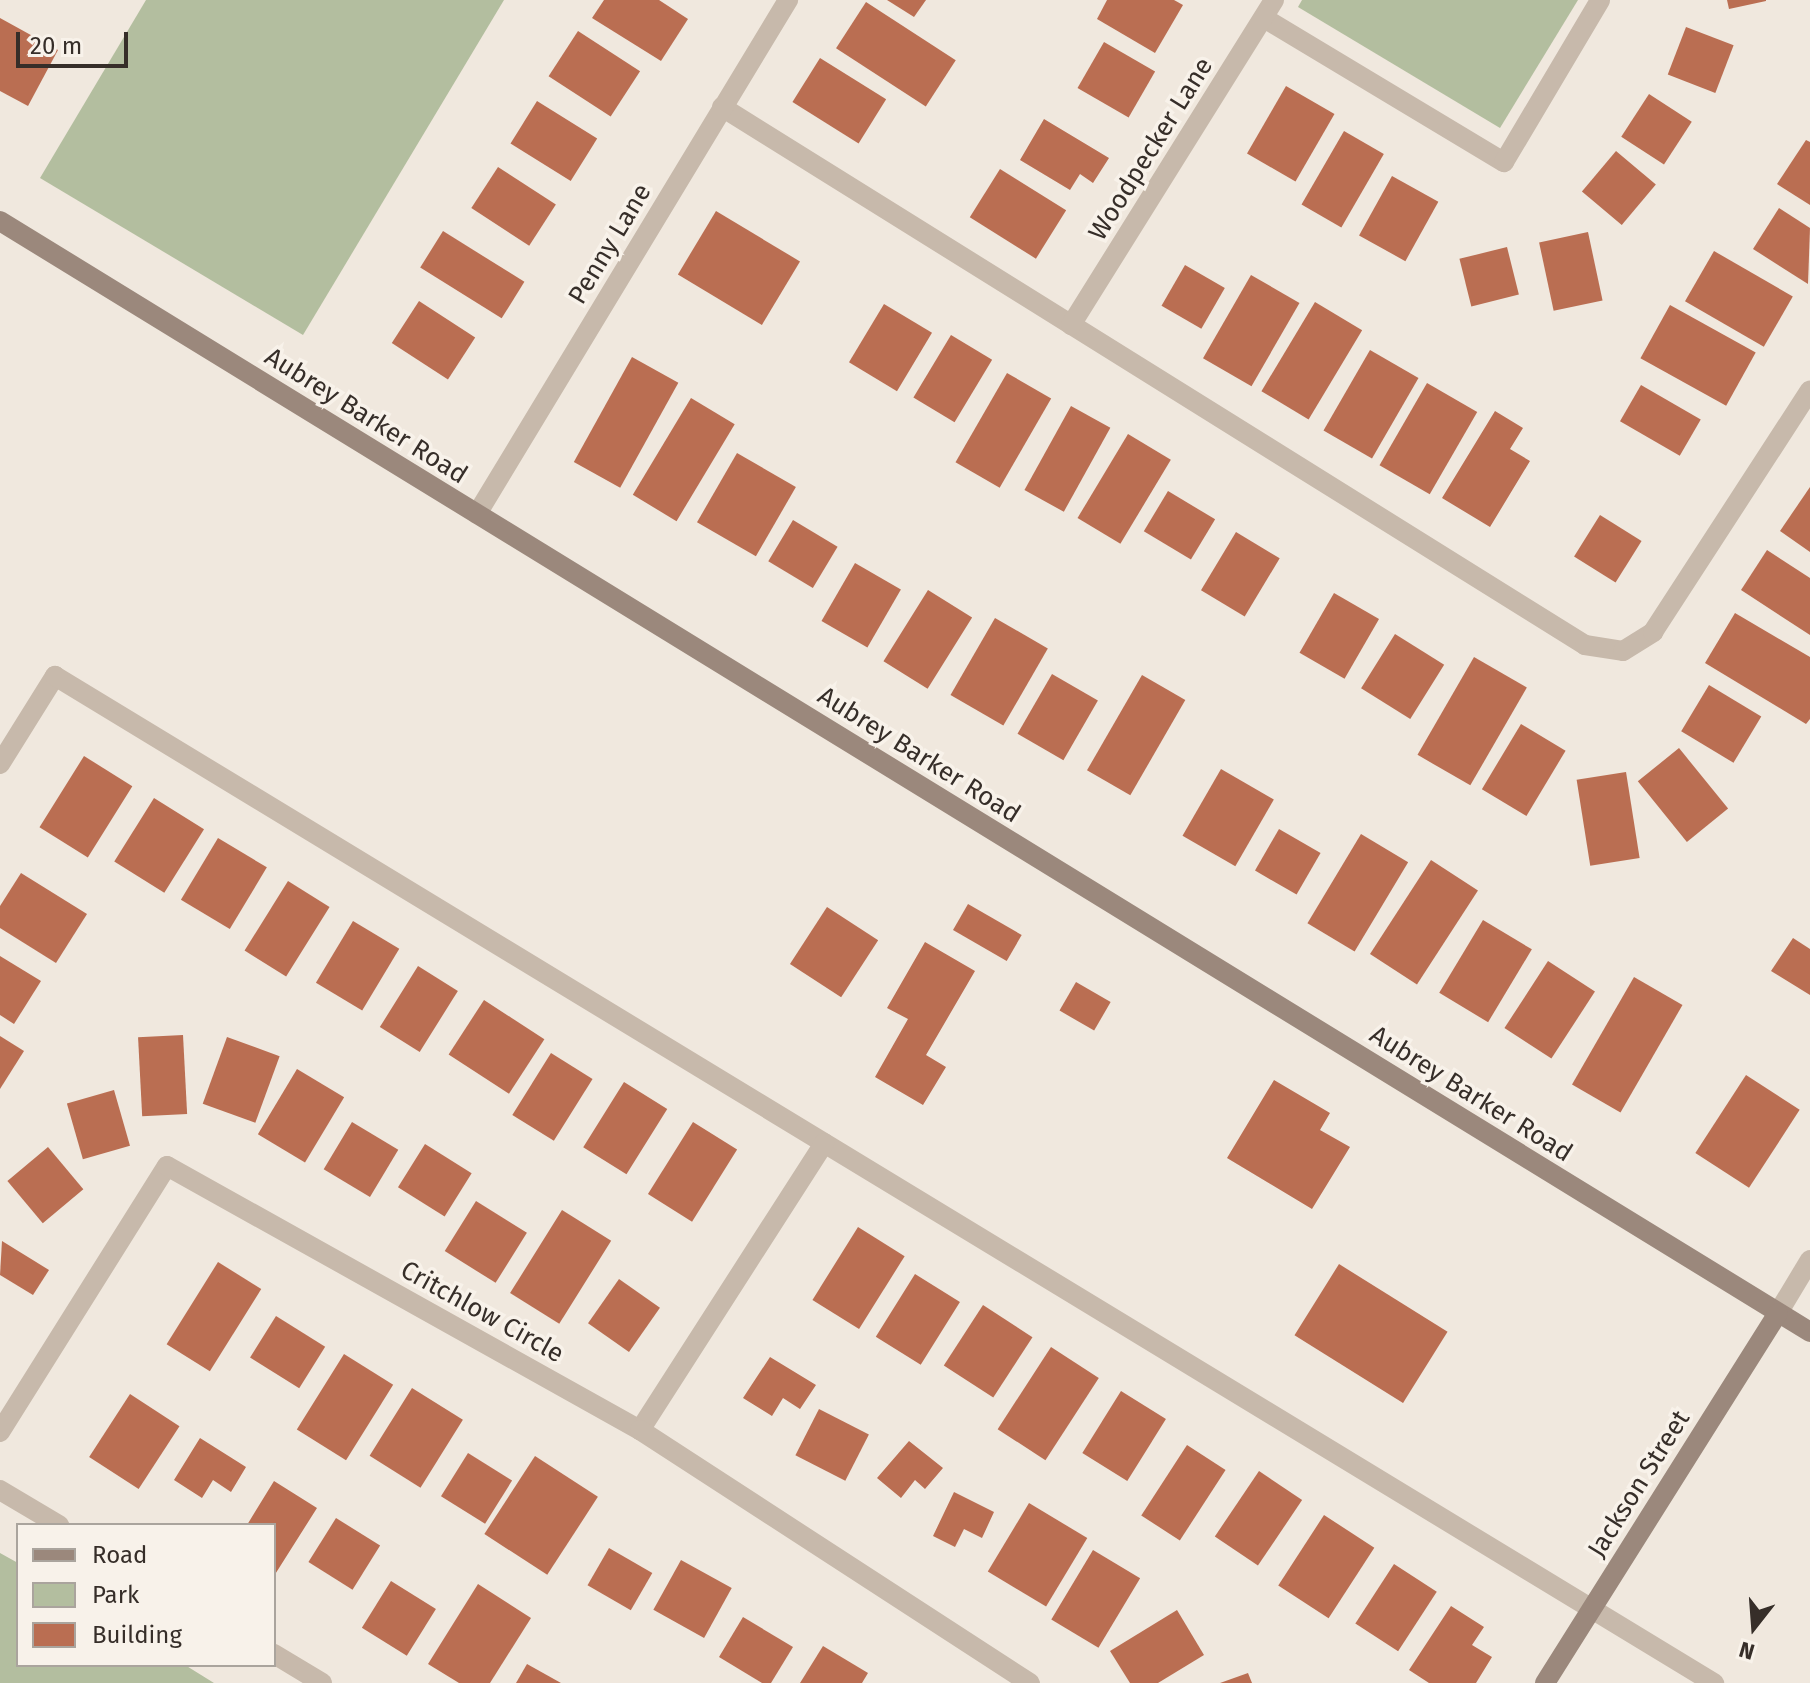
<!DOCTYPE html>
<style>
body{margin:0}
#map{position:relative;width:1810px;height:1683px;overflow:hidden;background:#f0e8de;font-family:"Fira Sans",sans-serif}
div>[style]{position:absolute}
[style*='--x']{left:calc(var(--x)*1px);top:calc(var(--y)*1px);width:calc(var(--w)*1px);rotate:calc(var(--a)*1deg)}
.green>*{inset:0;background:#b3be9f}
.building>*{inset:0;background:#ba6e52;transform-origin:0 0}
.street>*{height:20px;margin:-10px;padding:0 10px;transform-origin:10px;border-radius:10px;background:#c7b9ab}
.secondary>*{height:20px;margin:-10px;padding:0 10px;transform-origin:10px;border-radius:10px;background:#9b887c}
span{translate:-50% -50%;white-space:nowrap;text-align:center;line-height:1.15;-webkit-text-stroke:7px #f8f2ea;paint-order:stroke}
.street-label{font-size:26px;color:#362e29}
.legend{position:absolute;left:16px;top:1523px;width:260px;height:144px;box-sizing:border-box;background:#f8f2ea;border:2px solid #aaa49d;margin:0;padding:10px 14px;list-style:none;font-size:24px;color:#362e29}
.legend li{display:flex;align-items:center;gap:16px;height:40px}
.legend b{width:40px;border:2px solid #aaa49d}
.north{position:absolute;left:1714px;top:1587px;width:80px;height:80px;-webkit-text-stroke:6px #f8f2ea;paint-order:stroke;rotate:197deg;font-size:22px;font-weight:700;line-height:32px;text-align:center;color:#362e29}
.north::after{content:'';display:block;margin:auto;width:28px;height:36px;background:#362e29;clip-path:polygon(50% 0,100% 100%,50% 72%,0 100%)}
.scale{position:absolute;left:16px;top:32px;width:112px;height:36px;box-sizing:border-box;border:4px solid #362e29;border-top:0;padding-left:10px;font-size:24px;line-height:28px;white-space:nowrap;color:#362e29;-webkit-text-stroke:6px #f8f2ea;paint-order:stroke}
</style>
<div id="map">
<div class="green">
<i style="clip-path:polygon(146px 0,504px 0,303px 335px,40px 178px)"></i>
<i style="clip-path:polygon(1302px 0,1578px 0,1500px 128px,1298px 7px)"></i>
<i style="clip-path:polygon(0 1553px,18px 1563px,18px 1665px,185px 1665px,214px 1683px,0 1683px)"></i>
</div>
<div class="building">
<i style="clip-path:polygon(604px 0,659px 0,688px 19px,661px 61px,592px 18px)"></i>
<i style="clip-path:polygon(887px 0,926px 0,914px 17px)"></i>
<i style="clip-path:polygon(1107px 0,1174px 0,1183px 5px,1155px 53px,1097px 19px)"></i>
<i style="clip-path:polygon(1727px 0,1766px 0,1766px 1px,1729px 9px)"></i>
<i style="left:866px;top:2px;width:107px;height:55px;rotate:33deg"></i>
<i style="clip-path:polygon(0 18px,58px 50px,28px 106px,0 91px)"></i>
<i style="left:1686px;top:27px;width:51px;height:51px;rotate:21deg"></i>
<i style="left:578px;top:31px;width:74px;height:54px;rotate:33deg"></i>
<i style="left:1104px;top:42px;width:59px;height:53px;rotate:30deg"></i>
<i style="left:820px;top:58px;width:78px;height:52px;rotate:32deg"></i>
<i style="left:1286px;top:86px;width:56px;height:78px;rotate:30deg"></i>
<i style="left:1649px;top:94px;width:51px;height:51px;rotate:33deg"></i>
<i style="left:537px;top:101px;width:71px;height:50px;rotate:32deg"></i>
<i style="clip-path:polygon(1044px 119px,1109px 158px,1093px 183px,1080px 174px,1070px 190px,1020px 160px)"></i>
<i style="left:1344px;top:131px;width:46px;height:85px;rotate:30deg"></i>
<i style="clip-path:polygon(1806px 140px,1810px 142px,1810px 205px,1777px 184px)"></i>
<i style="left:1616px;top:151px;width:52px;height:53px;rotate:40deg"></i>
<i style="left:498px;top:167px;width:69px;height:49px;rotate:33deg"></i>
<i style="left:1000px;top:169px;width:78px;height:57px;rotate:32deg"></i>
<i style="left:1392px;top:176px;width:53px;height:68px;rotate:29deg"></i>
<i style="clip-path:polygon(1779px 208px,1810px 228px,1808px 284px,1753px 249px)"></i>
<i style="left:716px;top:211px;width:98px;height:74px;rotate:31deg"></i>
<i style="left:443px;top:231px;width:96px;height:43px;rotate:32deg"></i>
<i style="left:1588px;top:232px;width:70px;height:50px;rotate:78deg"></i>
<i style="left:1507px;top:247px;width:49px;height:49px;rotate:76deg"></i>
<i style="left:1714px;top:251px;width:91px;height:58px;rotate:30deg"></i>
<i style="left:1185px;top:265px;width:46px;height:47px;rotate:30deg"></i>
<i style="left:1251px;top:275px;width:56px;height:96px;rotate:30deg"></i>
<i style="left:419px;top:301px;width:67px;height:50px;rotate:33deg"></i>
<i style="left:1315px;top:302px;width:55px;height:104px;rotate:31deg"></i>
<i style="left:884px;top:304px;width:56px;height:68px;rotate:31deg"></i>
<i style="left:1670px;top:305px;width:98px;height:61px;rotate:29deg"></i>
<i style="left:951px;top:335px;width:48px;height:73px;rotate:31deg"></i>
<i style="left:1370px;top:350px;width:56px;height:93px;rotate:30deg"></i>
<i style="left:632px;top:357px;width:53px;height:120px;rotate:29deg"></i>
<i style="left:1007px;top:373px;width:51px;height:103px;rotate:30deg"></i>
<i style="left:1427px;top:383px;width:58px;height:95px;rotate:30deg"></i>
<i style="left:1641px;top:385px;width:69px;height:42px;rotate:30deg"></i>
<i style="left:691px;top:398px;width:51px;height:113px;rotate:31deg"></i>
<i style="left:1071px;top:406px;width:45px;height:96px;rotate:29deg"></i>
<i style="clip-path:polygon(1495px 411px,1523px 428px,1510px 449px,1530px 461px,1490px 527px,1442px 498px)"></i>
<i style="left:1128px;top:434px;width:50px;height:98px;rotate:31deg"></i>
<i style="left:737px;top:453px;width:68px;height:80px;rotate:30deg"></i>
<i style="clip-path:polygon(1810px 487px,1810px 552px,1780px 531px)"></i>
<i style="left:1168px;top:491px;width:55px;height:47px;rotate:31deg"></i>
<i style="left:1600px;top:515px;width:49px;height:49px;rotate:32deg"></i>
<i style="left:793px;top:520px;width:52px;height:48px;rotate:31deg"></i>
<i style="left:1236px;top:532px;width:51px;height:68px;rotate:31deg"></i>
<i style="clip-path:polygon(1767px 550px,1810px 578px,1810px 635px,1741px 590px)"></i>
<i style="left:855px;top:563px;width:53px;height:67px;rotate:30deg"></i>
<i style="left:928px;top:590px;width:52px;height:84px;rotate:32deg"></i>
<i style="left:1334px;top:593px;width:52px;height:69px;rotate:30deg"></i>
<i style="clip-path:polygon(1735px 613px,1810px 657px,1810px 719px,1806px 724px,1705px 663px)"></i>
<i style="left:995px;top:618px;width:61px;height:89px;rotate:30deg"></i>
<i style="left:1395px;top:634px;width:58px;height:64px;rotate:32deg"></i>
<i style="left:1474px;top:657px;width:61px;height:113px;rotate:30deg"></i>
<i style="left:1052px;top:674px;width:53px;height:69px;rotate:30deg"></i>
<i style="left:1142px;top:675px;width:50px;height:110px;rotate:30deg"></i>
<i style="left:1709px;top:685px;width:61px;height:54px;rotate:31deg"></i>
<i style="left:1521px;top:724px;width:52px;height:76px;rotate:31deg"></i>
<i style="left:1679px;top:748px;width:78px;height:53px;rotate:51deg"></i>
<i style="left:84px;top:756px;width:57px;height:84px;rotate:32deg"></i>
<i style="left:1221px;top:769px;width:61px;height:77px;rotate:30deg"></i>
<i style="left:1626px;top:772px;width:87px;height:50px;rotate:81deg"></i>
<i style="left:154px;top:798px;width:59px;height:75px;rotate:32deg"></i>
<i style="left:1279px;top:829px;width:48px;height:48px;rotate:30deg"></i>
<i style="left:1361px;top:834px;width:55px;height:104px;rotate:31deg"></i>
<i style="left:218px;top:838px;width:57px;height:72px;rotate:31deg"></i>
<i style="left:1431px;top:860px;width:56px;height:112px;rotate:33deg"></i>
<i style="clip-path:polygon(21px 873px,87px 914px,56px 963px,0 928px,0 906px)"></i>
<i style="left:288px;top:881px;width:49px;height:82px;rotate:32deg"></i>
<i style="left:968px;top:904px;width:62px;height:30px;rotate:30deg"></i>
<i style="left:827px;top:907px;width:61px;height:68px;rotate:33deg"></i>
<i style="left:1483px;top:920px;width:57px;height:85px;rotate:31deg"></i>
<i style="left:353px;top:921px;width:54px;height:72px;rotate:31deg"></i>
<i style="clip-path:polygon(1793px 938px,1810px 949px,1810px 995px,1771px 971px)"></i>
<i style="clip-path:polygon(925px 942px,975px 971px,926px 1055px,946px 1067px,923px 1105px,875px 1077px,908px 1019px,887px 1008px)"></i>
<i style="clip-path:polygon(0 956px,41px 981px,14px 1024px,0 1015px)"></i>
<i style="left:1548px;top:961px;width:56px;height:80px;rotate:33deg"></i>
<i style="left:418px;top:966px;width:47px;height:72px;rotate:32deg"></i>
<i style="left:1634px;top:977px;width:56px;height:124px;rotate:30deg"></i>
<i style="left:1076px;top:982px;width:40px;height:33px;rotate:30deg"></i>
<i style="left:484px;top:1000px;width:72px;height:65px;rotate:33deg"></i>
<i style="left:183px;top:1035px;width:79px;height:45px;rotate:87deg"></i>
<i style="clip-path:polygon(0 1036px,24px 1051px,0 1089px)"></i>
<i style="left:227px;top:1037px;width:56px;height:71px;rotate:20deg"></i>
<i style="left:551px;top:1053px;width:49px;height:73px;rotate:32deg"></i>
<i style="left:297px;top:1069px;width:55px;height:76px;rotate:31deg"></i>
<i style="left:1746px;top:1075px;width:64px;height:93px;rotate:33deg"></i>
<i style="clip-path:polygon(1274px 1080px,1330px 1113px,1320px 1130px,1350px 1147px,1312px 1209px,1227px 1158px)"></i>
<i style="left:624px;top:1082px;width:51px;height:77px;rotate:32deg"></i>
<i style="left:114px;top:1090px;width:58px;height:49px;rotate:74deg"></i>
<i style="left:352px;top:1122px;width:54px;height:55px;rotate:31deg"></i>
<i style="left:693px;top:1122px;width:52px;height:85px;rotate:32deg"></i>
<i style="left:425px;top:1144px;width:55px;height:51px;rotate:32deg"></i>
<i style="left:48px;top:1147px;width:55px;height:53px;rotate:50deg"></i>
<i style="left:476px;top:1201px;width:60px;height:59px;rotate:32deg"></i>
<i style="left:562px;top:1210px;width:58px;height:98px;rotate:32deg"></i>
<i style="left:858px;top:1227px;width:55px;height:86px;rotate:32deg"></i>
<i style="clip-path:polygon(2px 1241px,49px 1270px,33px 1295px,0 1275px)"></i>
<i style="left:218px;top:1262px;width:51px;height:97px;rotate:32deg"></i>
<i style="left:1339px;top:1264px;width:128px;height:84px;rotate:32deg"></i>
<i style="left:915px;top:1274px;width:53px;height:74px;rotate:32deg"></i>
<i style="left:619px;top:1279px;width:50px;height:54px;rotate:35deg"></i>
<i style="left:983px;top:1305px;width:59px;height:72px;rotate:33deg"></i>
<i style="left:276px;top:1316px;width:58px;height:49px;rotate:32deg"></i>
<i style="left:1051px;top:1347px;width:57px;height:98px;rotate:33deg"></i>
<i style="left:344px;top:1354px;width:58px;height:89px;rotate:32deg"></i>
<i style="clip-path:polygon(770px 1357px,816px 1385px,800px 1409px,783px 1398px,772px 1416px,743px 1398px)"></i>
<i style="left:412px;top:1388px;width:60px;height:80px;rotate:32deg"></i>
<i style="left:1121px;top:1391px;width:53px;height:73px;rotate:32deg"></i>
<i style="left:130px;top:1394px;width:59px;height:75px;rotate:33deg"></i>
<i style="left:819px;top:1409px;width:56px;height:52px;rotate:27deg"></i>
<i style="clip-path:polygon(200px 1438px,246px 1467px,231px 1492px,213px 1480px,202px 1498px,174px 1480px)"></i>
<i style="clip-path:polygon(909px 1441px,943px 1468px,925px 1489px,915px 1480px,901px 1498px,877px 1478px)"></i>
<i style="left:1187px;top:1445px;width:46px;height:84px;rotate:33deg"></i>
<i style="left:468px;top:1453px;width:52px;height:51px;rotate:32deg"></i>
<i style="left:535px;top:1456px;width:75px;height:93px;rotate:33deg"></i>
<i style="left:1259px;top:1471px;width:52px;height:79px;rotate:34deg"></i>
<i style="clip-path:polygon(274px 1481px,317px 1508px,274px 1576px,274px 1525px,247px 1525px)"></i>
<i style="clip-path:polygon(954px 1492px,994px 1512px,982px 1538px,964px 1529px,955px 1547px,933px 1536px)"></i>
<i style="left:1029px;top:1503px;width:68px;height:80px;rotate:31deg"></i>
<i style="left:1324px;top:1515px;width:60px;height:84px;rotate:33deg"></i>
<i style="left:336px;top:1518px;width:52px;height:52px;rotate:32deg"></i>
<i style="left:609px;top:1548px;width:50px;height:43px;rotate:30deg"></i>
<i style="left:1093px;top:1550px;width:55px;height:81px;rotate:31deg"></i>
<i style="left:681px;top:1560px;width:58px;height:57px;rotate:29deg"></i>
<i style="left:1394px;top:1564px;width:51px;height:71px;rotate:33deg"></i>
<i style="left:391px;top:1581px;width:53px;height:55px;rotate:32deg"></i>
<i style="clip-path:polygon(478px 1584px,531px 1618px,490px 1683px,459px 1683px,428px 1664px)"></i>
<i style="clip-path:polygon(1451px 1606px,1484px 1627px,1472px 1645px,1492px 1657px,1476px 1683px,1429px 1683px,1409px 1670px)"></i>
<i style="clip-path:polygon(1177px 1610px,1204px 1655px,1158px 1683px,1130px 1683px,1110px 1651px)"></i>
<i style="clip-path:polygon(743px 1617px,793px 1647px,771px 1683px,762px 1683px,719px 1657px)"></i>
<i style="clip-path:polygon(823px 1646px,868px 1673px,862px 1683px,800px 1683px)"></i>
<i style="clip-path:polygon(527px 1664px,561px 1683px,516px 1683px)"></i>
<i style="clip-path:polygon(1248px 1673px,1252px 1683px,1220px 1683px)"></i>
</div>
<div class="street">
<i style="--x:1264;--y:18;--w:280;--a:31"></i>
<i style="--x:1504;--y:162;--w:188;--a:-59.3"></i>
<i style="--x:722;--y:107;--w:1017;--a:31.94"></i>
<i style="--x:1585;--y:645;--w:38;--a:9"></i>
<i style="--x:1623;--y:651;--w:36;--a:-32"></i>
<i style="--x:1653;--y:632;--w:288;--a:-57"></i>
<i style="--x:1071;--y:325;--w:383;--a:-58"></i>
<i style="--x:477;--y:514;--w:601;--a:-58.82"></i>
<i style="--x:0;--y:764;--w:104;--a:-58"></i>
<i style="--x:55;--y:676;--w:1941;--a:31.26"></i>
<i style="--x:1778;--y:1313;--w:62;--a:-58.9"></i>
<i style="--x:640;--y:1430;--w:341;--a:-57.3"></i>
<i style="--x:0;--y:1432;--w:314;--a:-57.9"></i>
<i style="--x:167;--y:1166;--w:542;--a:29.17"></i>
<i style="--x:640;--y:1430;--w:465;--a:33"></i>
<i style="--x:0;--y:1490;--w:69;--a:30.7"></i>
<i style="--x:274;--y:1654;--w:56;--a:31.1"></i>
</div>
<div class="secondary">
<i style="--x:0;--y:221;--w:2124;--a:31.54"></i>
<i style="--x:1545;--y:1683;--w:437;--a:-57.8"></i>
</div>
<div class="street-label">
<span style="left:1151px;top:149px;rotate:-58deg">Woodpecker Lane</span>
<span style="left:610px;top:244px;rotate:-59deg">Penny Lane</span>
<span style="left:366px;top:416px;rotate:32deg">Aubrey Barker Road</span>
<span style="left:919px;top:755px;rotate:32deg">Aubrey Barker Road</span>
<span style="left:1471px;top:1094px;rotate:32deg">Aubrey Barker Road</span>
<span style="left:482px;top:1312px;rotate:29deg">Critchlow Circle</span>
<span style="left:1639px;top:1484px;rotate:-58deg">Jackson Street</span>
</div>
<ul class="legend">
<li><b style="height:10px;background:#9b887c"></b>Road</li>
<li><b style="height:22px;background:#b3be9f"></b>Park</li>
<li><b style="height:22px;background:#ba6e52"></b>Building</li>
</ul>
<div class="north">N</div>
<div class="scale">20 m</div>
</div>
